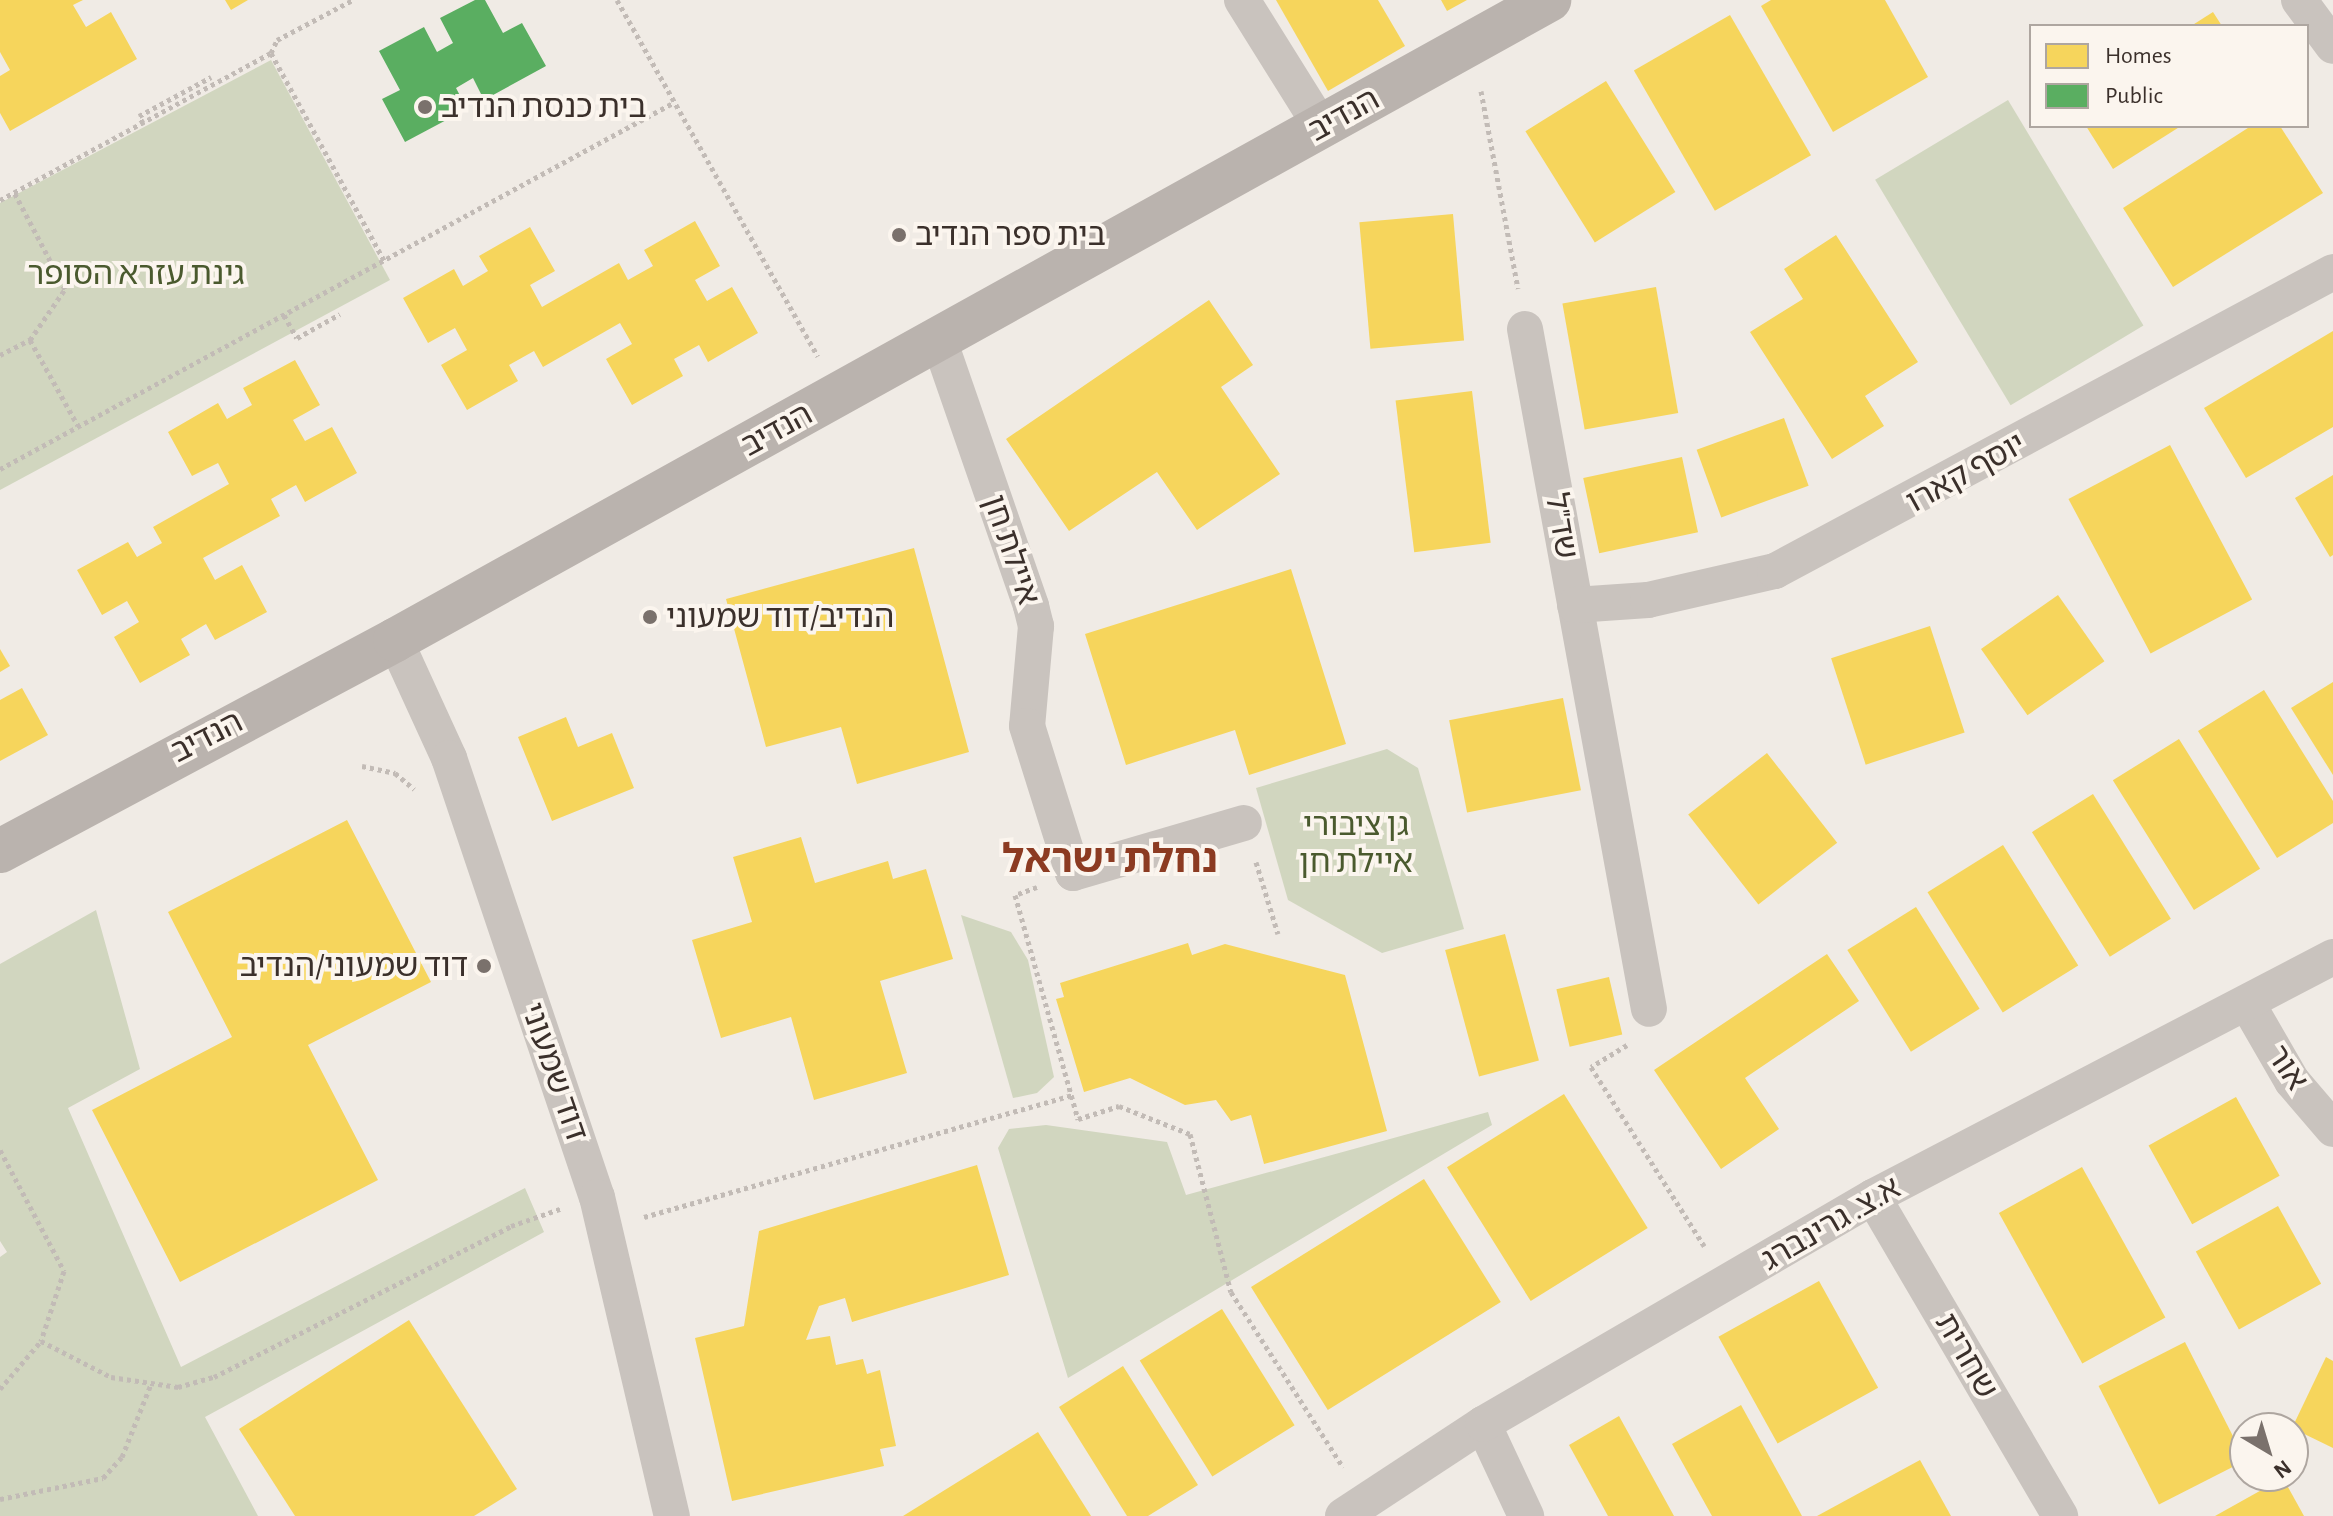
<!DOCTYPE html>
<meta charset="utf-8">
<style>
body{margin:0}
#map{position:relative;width:2333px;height:1516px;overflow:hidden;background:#f0ebe5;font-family:"Alegreya Sans","Noto Sans Hebrew",sans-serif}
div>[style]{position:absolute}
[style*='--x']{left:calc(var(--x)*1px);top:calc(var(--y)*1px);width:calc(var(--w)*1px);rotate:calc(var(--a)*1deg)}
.green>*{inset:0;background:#d1d6bf;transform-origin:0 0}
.homes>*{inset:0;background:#f6d55c;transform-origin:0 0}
.public>*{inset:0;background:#5aae61}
.path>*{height:5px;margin-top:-2.5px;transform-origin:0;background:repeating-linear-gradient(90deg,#c2bbb6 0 4px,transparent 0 8px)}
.street>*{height:36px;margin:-18px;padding:0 18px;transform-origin:18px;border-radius:18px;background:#c9c3be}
.secondary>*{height:44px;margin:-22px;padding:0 22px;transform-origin:22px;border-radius:22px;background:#bab3ae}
.dots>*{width:22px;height:22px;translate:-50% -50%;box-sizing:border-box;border:4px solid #fbf5ee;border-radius:50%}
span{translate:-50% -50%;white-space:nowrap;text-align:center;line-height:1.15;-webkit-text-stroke:8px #fbf5ee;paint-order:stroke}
.poi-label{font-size:32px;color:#3b302b}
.left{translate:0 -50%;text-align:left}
.right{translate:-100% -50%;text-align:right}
.street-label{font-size:32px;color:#3b302b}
.park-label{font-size:32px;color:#4a5a2e}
.district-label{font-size:40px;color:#8c3b22;font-weight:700}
.legend{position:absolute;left:2029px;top:24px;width:280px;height:104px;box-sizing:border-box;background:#fbf5ee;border:2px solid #aea6a0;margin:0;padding:10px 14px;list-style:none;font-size:24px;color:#3b302b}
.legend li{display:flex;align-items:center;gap:16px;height:40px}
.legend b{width:40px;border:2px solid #aea6a0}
.north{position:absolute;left:2229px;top:1412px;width:80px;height:80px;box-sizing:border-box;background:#fbf5ee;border:2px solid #aea6a0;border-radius:50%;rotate:142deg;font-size:22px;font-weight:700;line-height:32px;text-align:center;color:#3b302b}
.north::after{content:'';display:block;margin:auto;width:28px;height:36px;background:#7a716c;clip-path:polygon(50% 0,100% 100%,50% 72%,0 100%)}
</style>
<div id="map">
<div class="green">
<i style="clip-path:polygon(271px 60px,390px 280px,0 490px,0 203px)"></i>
<i style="left:2008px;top:100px;width:263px;height:155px;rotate:59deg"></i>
<i style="clip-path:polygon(1387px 749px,1418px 768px,1464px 929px,1382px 953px,1288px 900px,1256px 788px)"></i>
<i style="clip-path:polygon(96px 910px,140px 1069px,68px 1108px,181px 1367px,525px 1188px,544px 1232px,205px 1417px,258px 1516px,0 1516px,0 1257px,7px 1252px,0 1241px,0 964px)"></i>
<i style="clip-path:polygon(961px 915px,1011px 932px,1028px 960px,1054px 1077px,1037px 1093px,1013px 1098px)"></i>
<i style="clip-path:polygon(1488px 1112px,1492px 1125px,1068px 1378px,998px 1148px,1009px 1129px,1046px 1125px,1167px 1142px,1186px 1195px)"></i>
</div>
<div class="homes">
<i style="clip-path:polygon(0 0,83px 0,73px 5px,86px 27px,111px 12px,137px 59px,10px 131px,0 113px,0 76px,10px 70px,0 52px)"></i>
<i style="clip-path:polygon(225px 0,248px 0,231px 10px)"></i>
<i style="clip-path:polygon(1276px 0,1378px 0,1405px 46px,1328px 91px)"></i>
<i style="clip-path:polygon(1441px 0,1467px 0,1447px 11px)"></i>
<i style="clip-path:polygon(1771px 0,1885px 0,1928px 77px,1833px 132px,1761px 6px)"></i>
<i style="clip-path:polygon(2213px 12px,2222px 26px,2191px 26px)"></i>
<i style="left:1730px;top:15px;width:162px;height:111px;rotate:60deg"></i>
<i style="left:1606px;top:81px;width:131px;height:95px;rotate:58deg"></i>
<i style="clip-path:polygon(2086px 126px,2181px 126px,2113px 169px)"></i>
<i style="clip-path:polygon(2251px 126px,2280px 126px,2323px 193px,2173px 287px,2123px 208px)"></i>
<i style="left:1453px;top:214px;width:127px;height:94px;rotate:85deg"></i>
<i style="clip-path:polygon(695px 221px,720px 266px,695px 280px,707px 301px,732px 287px,758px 333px,708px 362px,699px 345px,674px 359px,683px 376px,632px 405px,606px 359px,632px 344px,620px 323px,543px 367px,534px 351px,509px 365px,518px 381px,467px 410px,441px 365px,467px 350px,455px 328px,428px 343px,403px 298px,454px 269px,463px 286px,488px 271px,479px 256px,530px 227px,555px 271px,530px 285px,542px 307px,619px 263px,628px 280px,653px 266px,644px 250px)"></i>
<i style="clip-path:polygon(1836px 235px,1918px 362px,1865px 396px,1884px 426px,1832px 459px,1750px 332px,1803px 299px,1784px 269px)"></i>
<i style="left:1656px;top:287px;width:128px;height:95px;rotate:80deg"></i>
<i style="clip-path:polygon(1209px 300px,1253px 365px,1221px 387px,1280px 474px,1197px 530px,1157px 472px,1069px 531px,1006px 439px)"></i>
<i style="clip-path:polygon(2333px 331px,2333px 427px,2246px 478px,2204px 408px)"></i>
<i style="clip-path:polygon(295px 360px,320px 405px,293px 420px,305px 441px,332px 427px,357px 473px,305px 502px,296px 485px,271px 499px,280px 516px,203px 558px,215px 580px,242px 565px,267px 612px,215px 640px,206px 624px,181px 639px,190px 655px,140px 683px,114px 637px,139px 622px,127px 601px,102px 615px,77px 570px,128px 542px,137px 557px,162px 543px,153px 527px,229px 484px,218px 463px,192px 476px,168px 432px,218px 403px,227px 419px,252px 405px,243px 388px)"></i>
<i style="left:1472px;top:391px;width:153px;height:77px;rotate:83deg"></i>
<i style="left:1784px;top:418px;width:72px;height:93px;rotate:70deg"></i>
<i style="left:2170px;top:445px;width:175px;height:115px;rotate:62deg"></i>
<i style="left:1682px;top:457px;width:77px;height:101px;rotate:78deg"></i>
<i style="clip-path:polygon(2333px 475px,2333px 555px,2330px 557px,2295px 498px)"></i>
<i style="clip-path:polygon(914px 548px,969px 752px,857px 784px,841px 727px,766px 747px,726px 599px)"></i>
<i style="clip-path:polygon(1291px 569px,1346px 744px,1249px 775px,1235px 730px,1126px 765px,1085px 634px)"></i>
<i style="left:2058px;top:595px;width:81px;height:94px;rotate:55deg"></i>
<i style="left:1930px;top:626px;width:112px;height:104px;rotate:72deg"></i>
<i style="clip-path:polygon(0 649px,10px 666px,0 672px)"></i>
<i style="clip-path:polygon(2333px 682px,2333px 775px,2291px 708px)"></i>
<i style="clip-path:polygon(22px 688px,48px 735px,0 761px,0 700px)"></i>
<i style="clip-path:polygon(2264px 690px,2333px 801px,2333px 823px,2277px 858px,2198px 731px)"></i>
<i style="left:1563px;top:698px;width:94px;height:116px;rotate:79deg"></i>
<i style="clip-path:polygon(566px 717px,578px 747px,612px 733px,634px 788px,552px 821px,518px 737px)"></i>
<i style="left:2179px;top:739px;width:153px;height:78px;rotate:58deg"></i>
<i style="left:1767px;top:753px;width:114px;height:100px;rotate:52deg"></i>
<i style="left:2093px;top:794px;width:147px;height:72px;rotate:58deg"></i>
<i style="clip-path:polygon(347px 820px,431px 982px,308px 1045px,378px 1180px,180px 1282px,92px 1110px,232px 1037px,168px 912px)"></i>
<i style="clip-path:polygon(801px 837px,815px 883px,888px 861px,893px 879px,926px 869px,953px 959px,880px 981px,907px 1073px,814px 1100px,791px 1017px,721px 1038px,692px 940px,752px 922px,733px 857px)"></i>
<i style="left:2003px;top:845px;width:142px;height:89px;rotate:58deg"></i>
<i style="left:1916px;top:907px;width:120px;height:81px;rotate:58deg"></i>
<i style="left:1505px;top:934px;width:131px;height:62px;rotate:75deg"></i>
<i style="clip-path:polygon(1188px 943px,1192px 955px,1225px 944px,1345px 975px,1387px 1131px,1264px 1164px,1251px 1115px,1231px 1121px,1216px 1100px,1185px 1105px,1130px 1078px,1084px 1092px,1056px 999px,1064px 997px,1060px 983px)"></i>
<i style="clip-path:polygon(1827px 954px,1859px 1001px,1745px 1078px,1779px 1129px,1721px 1169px,1654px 1070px)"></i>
<i style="left:1609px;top:977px;width:59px;height:54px;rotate:77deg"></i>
<i style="left:1564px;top:1094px;width:158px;height:138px;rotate:58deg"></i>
<i style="left:2236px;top:1097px;width:90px;height:100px;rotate:61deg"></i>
<i style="clip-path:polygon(977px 1165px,1009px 1275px,852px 1322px,845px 1298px,819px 1306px,806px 1340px,830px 1336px,836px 1365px,863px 1359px,867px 1374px,880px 1370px,896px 1446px,880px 1449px,884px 1466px,732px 1501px,695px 1338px,744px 1326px,759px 1231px)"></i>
<i style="left:2082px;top:1167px;width:172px;height:95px;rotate:61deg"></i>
<i style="left:1424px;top:1179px;width:145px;height:204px;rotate:58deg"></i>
<i style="left:2278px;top:1206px;width:89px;height:94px;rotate:61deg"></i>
<i style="left:1819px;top:1281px;width:122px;height:115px;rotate:61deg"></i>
<i style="left:1222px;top:1309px;width:137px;height:97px;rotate:58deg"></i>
<i style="clip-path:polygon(409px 1320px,517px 1489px,474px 1516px,295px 1516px,239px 1429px)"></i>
<i style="left:2185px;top:1342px;width:133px;height:97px;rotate:63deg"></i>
<i style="clip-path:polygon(2326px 1357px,2333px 1361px,2333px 1448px,2292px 1428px)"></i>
<i style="clip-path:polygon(1123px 1366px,1198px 1485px,1148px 1516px,1127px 1516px,1059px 1407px)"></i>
<i style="clip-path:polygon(1741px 1405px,1802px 1516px,1712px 1516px,1672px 1444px)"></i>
<i style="clip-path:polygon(1619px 1416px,1674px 1516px,1608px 1516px,1569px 1445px)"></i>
<i style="clip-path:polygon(1038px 1432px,1091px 1516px,903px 1516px)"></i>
<i style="clip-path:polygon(1920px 1460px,1951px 1516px,1817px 1516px)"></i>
<i style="clip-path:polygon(2283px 1478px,2304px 1516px,2215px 1516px)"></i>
</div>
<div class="public">
<i style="clip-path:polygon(475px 0,485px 0,503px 33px,522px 23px,546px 66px,484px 100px,473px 78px,456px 88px,467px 109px,405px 142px,382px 99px,400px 90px,379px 51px,424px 27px,437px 52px,453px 43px,440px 18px)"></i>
</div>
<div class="path">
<i style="--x:617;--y:0;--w:409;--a:60.6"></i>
<i style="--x:271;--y:53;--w:236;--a:61.4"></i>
<i style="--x:1481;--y:91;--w:201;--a:79.4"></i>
<i style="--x:143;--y:123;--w:8;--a:-120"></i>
<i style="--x:139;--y:116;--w:82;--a:-28.4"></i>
<i style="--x:0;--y:200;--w:308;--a:-28.5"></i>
<i style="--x:271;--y:53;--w:14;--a:-65"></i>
<i style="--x:277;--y:40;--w:86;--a:-27.8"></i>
<i style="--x:284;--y:315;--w:26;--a:61"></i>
<i style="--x:297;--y:338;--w:49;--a:-29.2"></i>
<i style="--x:30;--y:340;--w:98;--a:60.8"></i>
<i style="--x:0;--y:355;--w:34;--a:-27"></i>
<i style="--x:30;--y:340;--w:62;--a:-55.5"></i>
<i style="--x:65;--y:289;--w:110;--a:-117.7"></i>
<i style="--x:0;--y:469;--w:766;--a:-28.54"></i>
<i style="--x:362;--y:766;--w:34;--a:12"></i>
<i style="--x:395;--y:773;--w:25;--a:40"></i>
<i style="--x:1256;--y:862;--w:75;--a:73"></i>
<i style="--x:1037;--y:887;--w:23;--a:160"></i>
<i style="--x:1015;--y:895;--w:233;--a:74.3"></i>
<i style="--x:1078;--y:1119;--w:43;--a:-17.6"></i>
<i style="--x:1119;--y:1106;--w:76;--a:21.5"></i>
<i style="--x:1190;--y:1134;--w:163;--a:75.5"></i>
<i style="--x:1231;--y:1292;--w:208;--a:57.4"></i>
<i style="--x:1627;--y:1045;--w:42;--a:148.6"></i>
<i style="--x:1591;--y:1067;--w:212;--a:57.7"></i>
<i style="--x:0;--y:1150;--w:137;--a:62.1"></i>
<i style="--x:64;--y:1271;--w:74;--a:108.2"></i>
<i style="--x:644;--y:1217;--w:445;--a:-15.9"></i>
<i style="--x:0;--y:1389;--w:63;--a:-49.5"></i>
<i style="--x:41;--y:1341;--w:79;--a:27.2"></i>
<i style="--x:111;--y:1377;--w:68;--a:8.5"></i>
<i style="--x:178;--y:1387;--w:37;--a:-16"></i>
<i style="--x:214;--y:1377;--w:333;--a:-26.9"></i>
<i style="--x:511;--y:1226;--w:52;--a:-19.1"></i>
<i style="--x:0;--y:1499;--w:105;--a:-11.5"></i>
<i style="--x:103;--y:1478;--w:28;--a:-48"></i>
<i style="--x:122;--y:1457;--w:79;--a:-68.3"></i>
</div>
<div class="street">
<i style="--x:1242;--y:0;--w:151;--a:58"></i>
<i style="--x:2299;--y:0;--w:57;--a:53.5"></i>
<i style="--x:1525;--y:329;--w:691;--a:79.67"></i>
<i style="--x:938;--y:337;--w:285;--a:70.9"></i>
<i style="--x:1031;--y:606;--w:21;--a:76"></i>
<i style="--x:1036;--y:626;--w:100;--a:95.1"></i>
<i style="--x:1027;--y:726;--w:154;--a:72.6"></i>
<i style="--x:1073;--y:873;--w:178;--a:-16.3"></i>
<i style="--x:1575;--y:605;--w:73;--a:-3.9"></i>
<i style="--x:1648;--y:600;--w:130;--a:-12.9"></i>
<i style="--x:1775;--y:571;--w:633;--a:-28.18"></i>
<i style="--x:395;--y:640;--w:130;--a:65.4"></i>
<i style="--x:449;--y:758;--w:463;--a:71.4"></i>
<i style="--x:597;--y:1197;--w:328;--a:76.8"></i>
<i style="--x:2247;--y:1003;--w:90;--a:60"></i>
<i style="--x:2292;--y:1081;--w:63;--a:49.5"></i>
<i style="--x:1873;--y:1197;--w:370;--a:59.6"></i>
<i style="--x:1483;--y:1424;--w:102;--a:64.9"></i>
<i style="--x:1343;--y:1516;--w:168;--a:-33.3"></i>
<i style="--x:1483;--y:1424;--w:451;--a:-30.2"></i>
<i style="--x:1873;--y:1197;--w:519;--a:-27.55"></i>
</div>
<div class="secondary">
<i style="--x:0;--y:851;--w:448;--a:-28.1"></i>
<i style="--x:395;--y:640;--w:1320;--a:-29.01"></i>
</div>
<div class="dots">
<i style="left:425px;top:107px;background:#7a716c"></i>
<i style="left:899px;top:235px;background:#7a716c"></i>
<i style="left:650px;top:617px;background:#7a716c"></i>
<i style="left:484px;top:966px;background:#7a716c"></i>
</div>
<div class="poi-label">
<span class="left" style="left:441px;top:107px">בית כנסת הנדיב</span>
<span class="left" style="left:915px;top:235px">בית ספר הנדיב</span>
<span class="left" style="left:666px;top:617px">הנדיב/דוד שמעוני</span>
<span class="right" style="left:468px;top:966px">דוד שמעוני/הנדיב</span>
</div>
<div class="street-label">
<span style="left:1344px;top:115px;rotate:-29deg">הנדיב</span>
<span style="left:777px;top:430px;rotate:-29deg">הנדיב</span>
<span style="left:1966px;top:473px;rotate:-29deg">יוסף קארו</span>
<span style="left:1561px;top:526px;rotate:80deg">שד"ל</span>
<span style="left:1011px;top:550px;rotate:71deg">איילת חן</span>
<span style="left:207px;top:737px;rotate:-27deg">הנדיב</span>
<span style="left:2287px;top:1068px;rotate:56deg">אור</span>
<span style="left:554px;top:1072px;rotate:71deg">דוד שמעוני</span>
<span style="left:1831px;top:1224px;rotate:-30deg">א.צ. גרינברג</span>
<span style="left:1966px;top:1356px;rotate:60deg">שחרית</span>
</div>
<div class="park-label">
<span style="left:136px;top:274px">גינת עזרא הסופר</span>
<span style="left:1356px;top:844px">גן ציבורי<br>איילת חן</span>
</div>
<div class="district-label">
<span style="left:1110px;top:860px">נחלת ישראל</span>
</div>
<ul class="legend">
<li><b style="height:22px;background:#f6d55c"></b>Homes</li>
<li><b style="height:22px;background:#5aae61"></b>Public</li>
</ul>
<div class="north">N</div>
</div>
